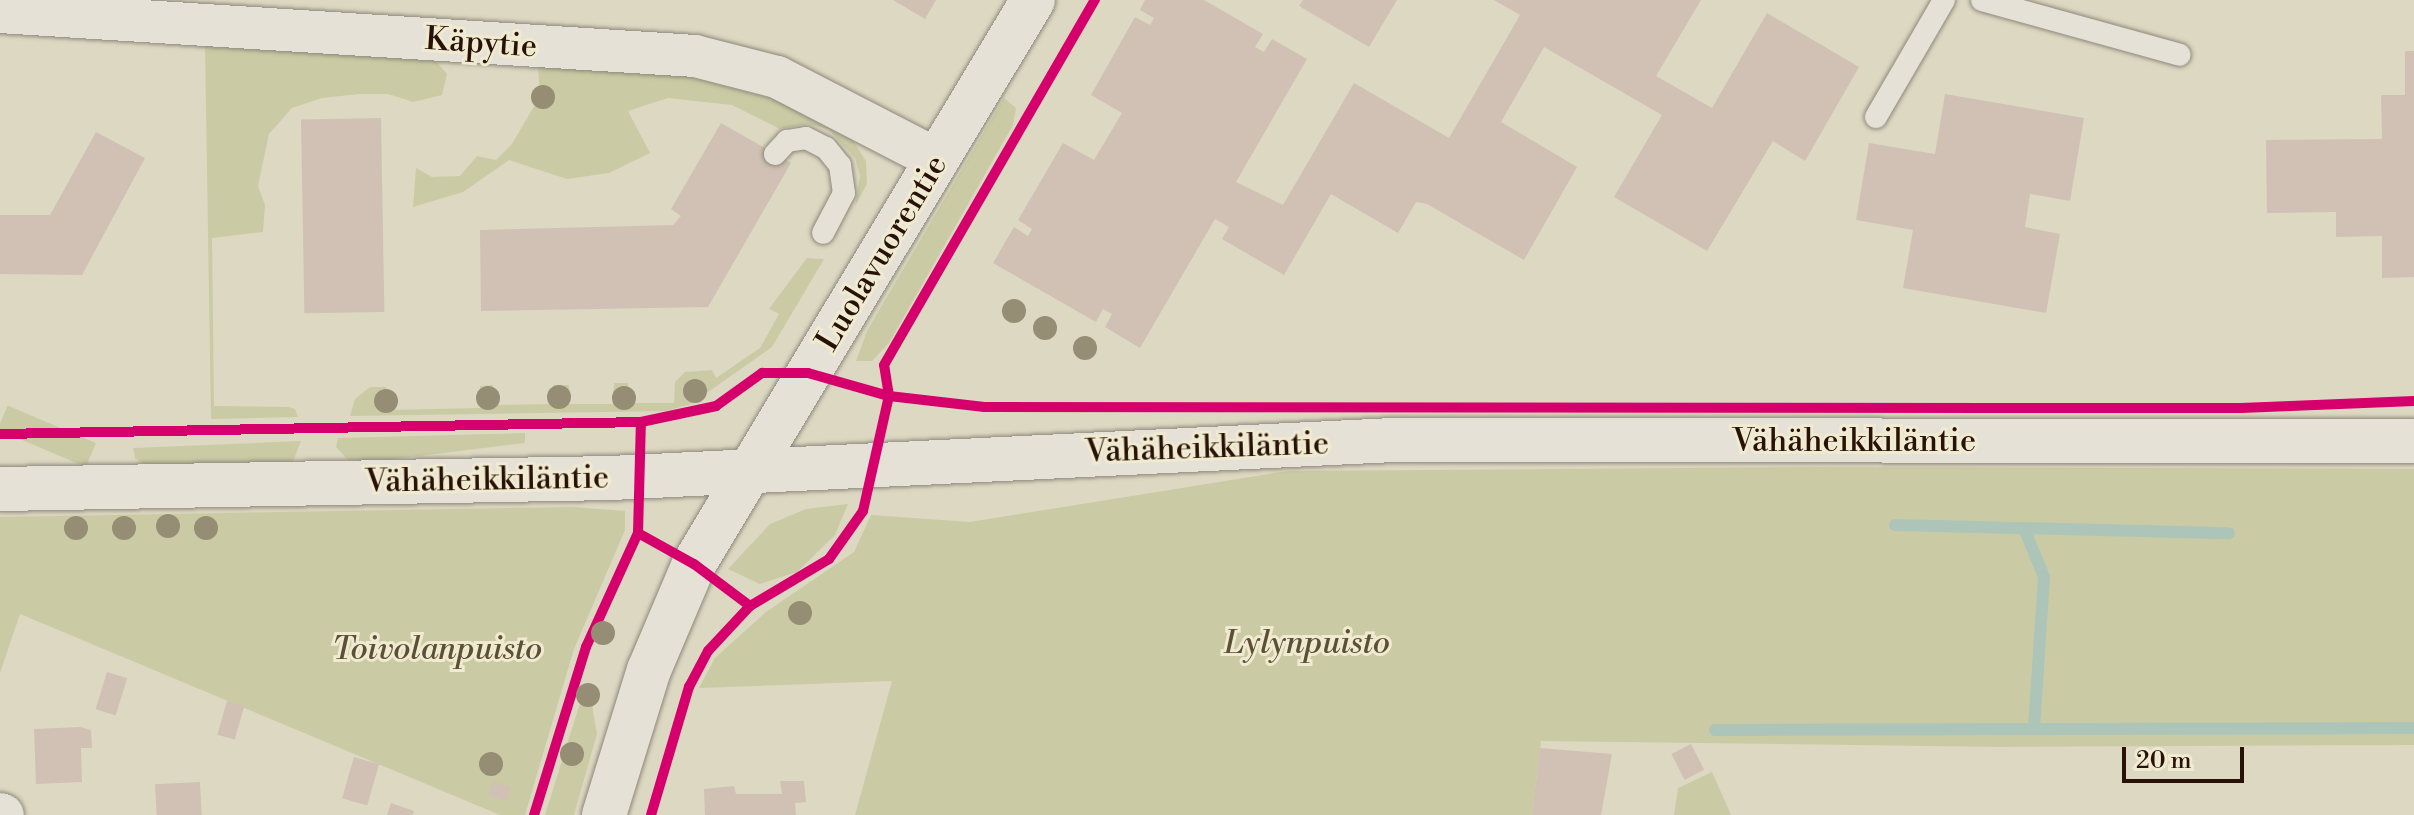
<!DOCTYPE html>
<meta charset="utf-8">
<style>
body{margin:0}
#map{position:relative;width:2414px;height:815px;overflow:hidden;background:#ddd8c2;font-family:"Libre Bodoni",serif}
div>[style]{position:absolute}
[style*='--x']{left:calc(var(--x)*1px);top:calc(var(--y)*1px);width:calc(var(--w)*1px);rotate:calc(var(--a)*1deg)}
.green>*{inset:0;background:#cacba4;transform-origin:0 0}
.stream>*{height:12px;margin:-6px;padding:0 6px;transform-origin:6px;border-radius:6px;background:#adc4b8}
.building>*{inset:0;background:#d0c1b4;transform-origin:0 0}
.roads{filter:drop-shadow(0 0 2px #8d887a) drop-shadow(0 0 2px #8d887a)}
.service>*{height:22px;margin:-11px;padding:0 11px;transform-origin:11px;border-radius:11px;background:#e5e1d6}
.minor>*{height:42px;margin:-21px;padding:0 21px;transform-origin:21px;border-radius:21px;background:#e5e1d6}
.tertiary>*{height:44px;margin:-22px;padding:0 22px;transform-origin:22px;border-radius:22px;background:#e5e1d6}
.cycleway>*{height:10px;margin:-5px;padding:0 5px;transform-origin:5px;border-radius:5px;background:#d6006c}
.trees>*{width:24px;height:24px;margin:-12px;border-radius:50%;background:#968d75}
span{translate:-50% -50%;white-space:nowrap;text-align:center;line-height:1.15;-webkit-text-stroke:6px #f0ead0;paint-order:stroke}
.street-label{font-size:32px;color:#281208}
.park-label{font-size:32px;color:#5b4f36;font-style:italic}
.scale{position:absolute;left:2122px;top:747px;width:122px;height:36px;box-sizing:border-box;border:4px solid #281208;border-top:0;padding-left:10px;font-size:24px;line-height:28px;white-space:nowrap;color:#281208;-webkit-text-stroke:6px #f0ead0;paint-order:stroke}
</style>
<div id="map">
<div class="green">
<i style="clip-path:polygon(205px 45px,434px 59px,447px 74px,442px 95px,413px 102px,388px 94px,359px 94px,322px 98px,292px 108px,269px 134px,258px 186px,265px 205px,263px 232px,212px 238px,214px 406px,288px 407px,295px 409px,298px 417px,211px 419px)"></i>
<i style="clip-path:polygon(538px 66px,685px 76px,779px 100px,850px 136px,866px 161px,867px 184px,855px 206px,860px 176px,855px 158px,828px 129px,807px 124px,780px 129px,732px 105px,668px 98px,628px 111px,650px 153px,609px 173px,567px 179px,509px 160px,463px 192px,413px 207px,416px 168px,432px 177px,460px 176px,477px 156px,496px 160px,512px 144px,540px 96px)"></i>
<i style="clip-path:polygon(1004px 98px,1016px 108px,1013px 125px,889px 343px,872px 361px,856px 361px,867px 331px)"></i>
<i style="clip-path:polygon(807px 258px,824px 259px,772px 347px,691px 404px,666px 411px,350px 416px,355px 399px,370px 387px,386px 387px,387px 410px,480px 408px,480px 386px,493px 385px,494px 405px,553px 404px,553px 385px,569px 385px,569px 404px,613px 404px,614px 383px,628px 383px,629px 403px,674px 403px,675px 382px,685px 372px,712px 370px,716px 378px,760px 348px,779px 314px,769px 309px)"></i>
<i style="clip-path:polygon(525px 433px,525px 443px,378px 461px,348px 460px,336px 447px,338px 438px)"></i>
<i style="clip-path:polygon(301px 441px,292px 464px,145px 464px,135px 458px,133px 448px)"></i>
<i style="left:96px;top:443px;width:26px;height:96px;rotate:113deg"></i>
<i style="clip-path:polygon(1817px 467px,2414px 469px,2414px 745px,2001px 747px,1541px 741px,1532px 815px,855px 815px,892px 681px,699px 688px,715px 658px,766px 612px,854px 552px,871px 515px,970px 522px,1287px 471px)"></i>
<i style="clip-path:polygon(848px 504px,835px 535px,797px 572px,760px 584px,728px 569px,770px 524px,806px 509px)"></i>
<i style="clip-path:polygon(572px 507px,625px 511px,625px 530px,574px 649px,525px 815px,500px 815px,20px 614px,0 673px,0 517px)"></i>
<i style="clip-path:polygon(586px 684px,598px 689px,592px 705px,597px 734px,574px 815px,545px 815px)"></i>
<i style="clip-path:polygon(1712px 772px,1731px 815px,1674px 815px,1678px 788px)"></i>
</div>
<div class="stream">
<i style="--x:1895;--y:525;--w:334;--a:1.4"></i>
<i style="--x:2024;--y:528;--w:53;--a:67.8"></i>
<i style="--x:2044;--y:577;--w:152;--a:93.8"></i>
<i style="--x:1715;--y:730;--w:699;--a:-0.16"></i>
</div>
<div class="building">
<i style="clip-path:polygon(893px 0,936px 0,925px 19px)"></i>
<i style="clip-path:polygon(1145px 0,1204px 0,1263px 34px,1255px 47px,1264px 52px,1272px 39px,1307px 59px,1236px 182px,1283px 205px,1354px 83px,1449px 138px,1520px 15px,1494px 0,1701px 0,1656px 76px,1712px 108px,1767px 13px,1859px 67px,1805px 161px,1773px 141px,1707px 251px,1614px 197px,1662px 115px,1544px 47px,1501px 122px,1577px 167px,1524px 260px,1427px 204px,1416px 202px,1398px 233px,1331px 194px,1284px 275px,1222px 239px,1229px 227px,1215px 219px,1140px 348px,1105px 327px,1112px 314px,1103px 309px,1096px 322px,993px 263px,1014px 227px,1028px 236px,1032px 229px,1018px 220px,1063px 143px,1094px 160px,1122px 113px,1091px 95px,1135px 17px,1150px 25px,1154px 18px,1140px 10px)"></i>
<i style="clip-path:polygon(1303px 0,1397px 0,1369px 47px,1299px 6px)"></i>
<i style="clip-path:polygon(2405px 51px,2414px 51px,2414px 277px,2382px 278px,2382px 236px,2336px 237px,2336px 212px,2267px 213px,2266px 140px,2382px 139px,2381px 95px,2405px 95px)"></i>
<i style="clip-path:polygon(1945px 94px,2084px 118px,2070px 201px,2030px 194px,2025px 227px,2060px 234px,2046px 313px,1903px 288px,1913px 230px,1856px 220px,1869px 143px,1935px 154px)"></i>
<i style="left:381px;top:118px;width:194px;height:80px;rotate:89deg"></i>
<i style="clip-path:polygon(721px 123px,791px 163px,708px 307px,481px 311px,480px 230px,673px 225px,681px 216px,671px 209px)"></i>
<i style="clip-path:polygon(96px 132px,145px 158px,82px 275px,0 274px,0 215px,50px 215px)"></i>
<i style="left:107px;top:672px;width:21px;height:39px;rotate:17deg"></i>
<i style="left:227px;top:701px;width:18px;height:35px;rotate:16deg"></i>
<i style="clip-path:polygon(80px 727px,91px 730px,92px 748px,81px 748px,82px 782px,36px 784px,34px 729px)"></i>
<i style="left:1691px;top:744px;width:29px;height:22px;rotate:63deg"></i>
<i style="clip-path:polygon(1540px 748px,1612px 754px,1601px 815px,1532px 815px)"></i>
<i style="left:354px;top:757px;width:26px;height:43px;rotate:16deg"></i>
<i style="left:493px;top:781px;width:19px;height:15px;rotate:18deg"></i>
<i style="clip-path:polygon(780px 781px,804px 781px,806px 802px,795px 803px,796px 815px,705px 815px,704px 789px,734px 786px,736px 794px,782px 794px)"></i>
<i style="left:200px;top:782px;width:33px;height:45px;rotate:87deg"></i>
<i style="clip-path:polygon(391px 803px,414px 811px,413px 815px,387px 815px)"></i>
</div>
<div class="roads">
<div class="service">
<i style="--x:1982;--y:0;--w:205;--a:15.5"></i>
<i style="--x:1876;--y:117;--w:135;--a:-59.8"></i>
<i style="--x:775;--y:154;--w:18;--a:-47"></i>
<i style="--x:787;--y:141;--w:19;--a:-9"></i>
<i style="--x:806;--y:138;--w:22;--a:27"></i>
<i style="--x:826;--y:148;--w:22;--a:51"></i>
<i style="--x:840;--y:165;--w:28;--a:82"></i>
<i style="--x:844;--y:193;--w:45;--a:117.7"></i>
</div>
<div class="minor">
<i style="--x:0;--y:12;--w:696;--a:3.62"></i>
<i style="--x:695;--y:56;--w:85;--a:14.4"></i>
<i style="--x:777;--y:77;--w:181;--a:27.3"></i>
<i style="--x:0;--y:814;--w:3;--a:18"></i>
</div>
<div class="tertiary">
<i style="--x:0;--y:489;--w:611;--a:-1.03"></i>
<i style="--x:611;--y:478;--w:783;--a:-2.78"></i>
<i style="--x:1393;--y:440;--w:1021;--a:0.06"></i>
<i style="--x:604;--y:815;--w:152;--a:-72.8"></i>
<i style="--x:649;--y:670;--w:115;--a:-67"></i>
<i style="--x:694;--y:564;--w:658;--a:-58.99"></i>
</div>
</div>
<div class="cycleway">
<i style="--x:0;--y:434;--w:641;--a:-1.07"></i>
<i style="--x:641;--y:422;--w:77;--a:-12"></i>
<i style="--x:716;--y:406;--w:57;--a:-35.7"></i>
<i style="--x:762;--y:373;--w:46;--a:0"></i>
<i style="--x:808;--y:373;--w:84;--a:15.9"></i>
<i style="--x:889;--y:396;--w:96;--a:6.6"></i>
<i style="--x:984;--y:407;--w:1257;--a:0.05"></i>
<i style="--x:2241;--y:408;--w:173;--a:-2.3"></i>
<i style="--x:638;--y:533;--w:64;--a:29"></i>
<i style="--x:694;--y:564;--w:70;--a:36.9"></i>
<i style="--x:534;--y:815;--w:176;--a:-72.8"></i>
<i style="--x:586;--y:647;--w:125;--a:-65.5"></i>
<i style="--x:638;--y:533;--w:111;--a:-88.5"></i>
<i style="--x:651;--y:815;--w:134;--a:-73.5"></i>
<i style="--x:689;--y:687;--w:41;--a:-62.2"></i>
<i style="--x:708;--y:651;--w:62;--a:-47"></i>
<i style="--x:750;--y:606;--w:92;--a:-30.7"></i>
<i style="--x:829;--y:559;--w:59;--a:-54.7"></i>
<i style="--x:863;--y:511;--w:118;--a:-77.3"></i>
<i style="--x:889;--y:396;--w:31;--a:-99"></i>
<i style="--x:884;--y:365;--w:422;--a:-60"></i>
</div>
<div class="trees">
<i style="left:543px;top:97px"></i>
<i style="left:1014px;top:311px"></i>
<i style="left:1045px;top:328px"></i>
<i style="left:1085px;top:348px"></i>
<i style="left:695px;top:391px"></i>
<i style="left:559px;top:397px"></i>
<i style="left:488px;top:398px"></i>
<i style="left:624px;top:398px"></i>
<i style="left:386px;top:401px"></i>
<i style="left:168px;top:526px"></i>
<i style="left:76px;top:528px"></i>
<i style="left:124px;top:528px"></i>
<i style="left:206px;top:528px"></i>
<i style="left:800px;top:613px"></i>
<i style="left:603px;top:633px"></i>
<i style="left:588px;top:695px"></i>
<i style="left:572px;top:754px"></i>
<i style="left:491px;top:764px"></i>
</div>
<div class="street-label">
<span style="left:481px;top:43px;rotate:4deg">Käpytie</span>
<span style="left:882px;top:253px;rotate:-59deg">Luolavuorentie</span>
<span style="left:1854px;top:441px">Vähäheikkiläntie</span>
<span style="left:1207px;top:448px;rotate:-2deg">Vähäheikkiläntie</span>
<span style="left:487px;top:480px;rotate:-1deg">Vähäheikkiläntie</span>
</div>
<div class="park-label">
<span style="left:1307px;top:643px">Lylynpuisto</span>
<span style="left:437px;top:649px">Toivolanpuisto</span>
</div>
<div class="scale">20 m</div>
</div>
